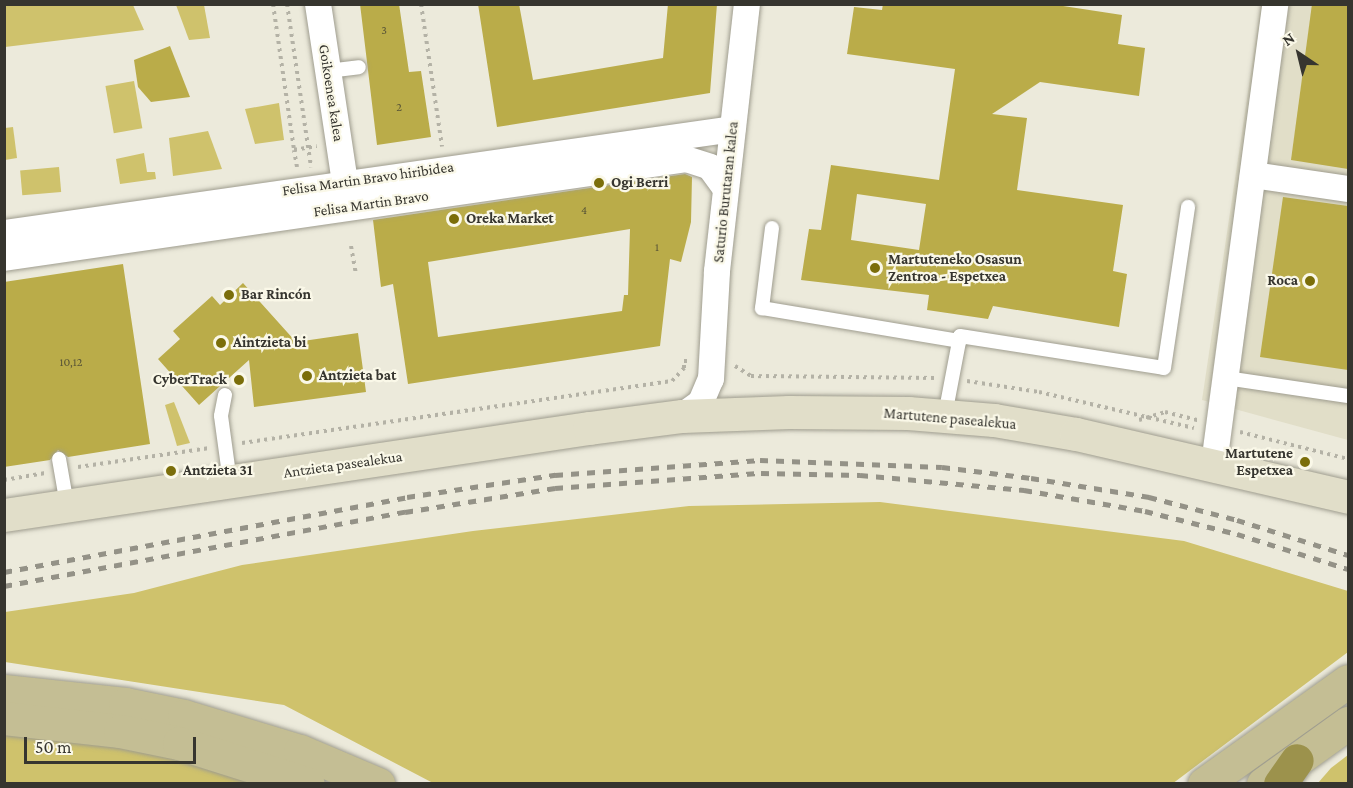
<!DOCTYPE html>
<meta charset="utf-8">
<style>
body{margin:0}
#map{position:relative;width:1353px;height:788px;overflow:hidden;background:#eceadb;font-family:"Crimson Pro",serif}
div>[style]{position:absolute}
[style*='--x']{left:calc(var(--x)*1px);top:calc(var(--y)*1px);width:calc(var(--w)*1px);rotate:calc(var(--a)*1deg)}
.built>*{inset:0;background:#e1dec8}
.green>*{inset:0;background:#cfc26c;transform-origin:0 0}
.building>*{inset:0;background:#baac49}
.path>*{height:4px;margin-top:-2px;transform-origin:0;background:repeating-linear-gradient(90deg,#b4b2a6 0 3px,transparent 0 7.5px)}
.roads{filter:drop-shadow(0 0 2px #9f9d8f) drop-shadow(0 0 2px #9f9d8f)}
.service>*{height:14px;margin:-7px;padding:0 7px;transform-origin:7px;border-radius:7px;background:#fff}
.minor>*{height:26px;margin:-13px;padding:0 13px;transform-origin:13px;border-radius:13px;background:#fff}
.secondary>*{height:33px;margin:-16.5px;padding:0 16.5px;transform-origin:16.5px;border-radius:16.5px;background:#e1dec9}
.primary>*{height:33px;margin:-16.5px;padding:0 16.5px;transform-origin:16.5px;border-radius:16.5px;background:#c4be94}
.motorway>*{height:33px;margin:-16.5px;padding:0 16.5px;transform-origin:16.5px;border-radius:16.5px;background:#9c924c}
.rail>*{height:4.5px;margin-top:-2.25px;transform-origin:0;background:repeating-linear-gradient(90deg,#949287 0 8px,transparent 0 16px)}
.dots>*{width:16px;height:16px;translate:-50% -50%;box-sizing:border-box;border:3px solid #faf8e8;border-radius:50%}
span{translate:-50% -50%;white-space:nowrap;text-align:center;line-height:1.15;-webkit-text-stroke:4.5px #faf8e8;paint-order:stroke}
.number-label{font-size:12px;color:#575336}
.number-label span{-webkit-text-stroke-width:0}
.street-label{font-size:15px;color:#36352f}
.poi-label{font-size:15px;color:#36352f;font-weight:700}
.left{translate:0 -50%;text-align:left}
.right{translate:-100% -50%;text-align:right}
.frame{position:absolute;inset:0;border:6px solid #36352f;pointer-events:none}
.north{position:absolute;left:1269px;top:24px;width:60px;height:60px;-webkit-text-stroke:4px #faf8e8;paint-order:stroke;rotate:325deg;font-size:16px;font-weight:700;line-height:24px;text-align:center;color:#36352f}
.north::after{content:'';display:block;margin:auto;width:21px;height:27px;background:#36352f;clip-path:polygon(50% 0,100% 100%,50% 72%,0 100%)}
.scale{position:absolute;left:24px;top:737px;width:172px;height:27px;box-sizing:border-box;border:3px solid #36352f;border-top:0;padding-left:8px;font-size:18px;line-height:21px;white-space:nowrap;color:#36352f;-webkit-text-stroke:4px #faf8e8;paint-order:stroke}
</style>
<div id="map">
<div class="built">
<i style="clip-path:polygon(1261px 5px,1348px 5px,1348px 440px,1202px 400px)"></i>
</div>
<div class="green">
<i style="clip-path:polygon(4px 5px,133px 5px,144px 30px,5px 47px)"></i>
<i style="clip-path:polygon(176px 5px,204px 5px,210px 38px,189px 40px)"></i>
<i style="left:134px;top:81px;width:48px;height:29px;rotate:80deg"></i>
<i style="clip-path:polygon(279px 103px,284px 140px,255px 144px,245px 109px)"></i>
<i style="clip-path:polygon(13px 127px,17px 158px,5px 160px,5px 128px)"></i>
<i style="clip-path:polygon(208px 131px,222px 169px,173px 176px,169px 138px)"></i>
<i style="clip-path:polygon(144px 153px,147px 172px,155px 172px,156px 179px,120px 184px,116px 159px)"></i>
<i style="left:59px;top:167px;width:25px;height:39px;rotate:85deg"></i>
<i style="clip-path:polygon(174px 402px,190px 443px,177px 446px,165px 405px)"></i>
<i style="clip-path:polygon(880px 502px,1184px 541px,1348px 591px,1348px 652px,1172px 784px,433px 783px,284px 705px,5px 662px,5px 612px,134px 593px,242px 565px,473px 531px,689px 506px)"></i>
<i style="clip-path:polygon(5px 733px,129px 746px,271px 784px,5px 784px)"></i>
<i style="clip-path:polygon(1348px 755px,1348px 783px,1318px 783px,1331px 768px)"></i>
</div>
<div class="building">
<i style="clip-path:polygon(360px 4px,399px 4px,409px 72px,421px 71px,431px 137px,377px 145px)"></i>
<i style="clip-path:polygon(478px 4px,519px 4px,533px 80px,663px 58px,668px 4px,717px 4px,710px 93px,497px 127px)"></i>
<i style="clip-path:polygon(evenodd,883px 4px,1050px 4px,1122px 15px,1118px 44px,1145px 48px,1139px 96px,1040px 82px,992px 114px,1027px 118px,1017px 190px,1123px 205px,1113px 271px,1127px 274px,1119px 327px,993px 306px,988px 319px,927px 310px,929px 295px,801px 280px,809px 229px,821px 230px,831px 165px,939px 180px,955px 69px,847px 54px,854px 7px,882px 10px,883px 4px,857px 194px,926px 204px,919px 250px,851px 240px,857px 194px)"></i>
<i style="clip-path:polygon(1312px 4px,1348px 4px,1348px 169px,1291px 160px)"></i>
<i style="clip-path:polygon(170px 46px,190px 97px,151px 102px,138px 87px,134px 60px)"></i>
<i style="clip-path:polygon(evenodd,685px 174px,692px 177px,691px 222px,681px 262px,670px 259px,660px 346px,408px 384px,393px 284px,381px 287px,373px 220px,685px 174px,630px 229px,628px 295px,624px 295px,622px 311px,438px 337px,428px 262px,630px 229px)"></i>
<i style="clip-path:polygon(1283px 197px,1348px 206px,1348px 370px,1260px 357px)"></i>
<i style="clip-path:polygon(123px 264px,150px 444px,68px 457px,58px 450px,50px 460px,4px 467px,4px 282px)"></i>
<i style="clip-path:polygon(243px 283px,296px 342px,358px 333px,366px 392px,254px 407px,249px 360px,199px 405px,158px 359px,180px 339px,173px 331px,212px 296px,220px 305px)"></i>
</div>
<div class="path">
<i style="--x:273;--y:4;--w:148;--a:81.8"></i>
<i style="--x:287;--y:4;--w:165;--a:81.6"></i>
<i style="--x:421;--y:4;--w:144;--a:81.6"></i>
<i style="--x:297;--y:167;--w:17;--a:-100"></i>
<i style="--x:294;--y:150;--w:23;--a:-10"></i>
<i style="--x:351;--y:246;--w:29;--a:80"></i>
<i style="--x:735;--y:366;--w:19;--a:32"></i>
<i style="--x:751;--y:376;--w:184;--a:0.6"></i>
<i style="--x:967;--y:381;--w:73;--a:8.7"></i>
<i style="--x:1039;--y:392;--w:159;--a:13.1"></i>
<i style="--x:1139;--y:420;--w:27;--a:-17"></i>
<i style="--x:1165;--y:412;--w:34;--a:14"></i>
<i style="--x:1240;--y:432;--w:111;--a:14"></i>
<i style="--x:242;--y:443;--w:434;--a:-8.2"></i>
<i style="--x:672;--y:381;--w:18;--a:-47"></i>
<i style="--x:684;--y:368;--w:7;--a:-90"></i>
<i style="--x:684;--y:361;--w:7;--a:0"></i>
<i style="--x:78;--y:467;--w:133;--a:-8.2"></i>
<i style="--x:4;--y:480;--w:42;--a:-9.7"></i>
</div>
<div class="roads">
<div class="service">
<i style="--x:328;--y:71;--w:31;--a:-7"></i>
<i style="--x:772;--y:228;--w:81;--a:97.1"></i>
<i style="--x:762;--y:308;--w:200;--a:9.5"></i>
<i style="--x:1226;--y:378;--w:123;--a:8.4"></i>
<i style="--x:225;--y:395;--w:21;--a:101"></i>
<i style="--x:221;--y:416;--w:67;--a:82.2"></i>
<i style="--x:945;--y:415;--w:80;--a:-79.2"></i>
<i style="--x:960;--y:336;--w:206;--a:8.9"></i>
<i style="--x:1164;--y:368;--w:163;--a:-81.5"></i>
<i style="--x:59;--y:459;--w:47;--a:80.1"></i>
</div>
<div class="minor">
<i style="--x:318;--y:4;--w:180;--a:81.4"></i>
<i style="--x:1253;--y:175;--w:96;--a:8.4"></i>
<i style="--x:4;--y:233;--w:736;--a:-8.12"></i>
<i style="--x:4;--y:258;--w:689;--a:-8.26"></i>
<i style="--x:686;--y:159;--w:25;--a:18"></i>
<i style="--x:710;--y:167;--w:27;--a:54"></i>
<i style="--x:682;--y:416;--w:24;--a:-36"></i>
<i style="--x:701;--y:402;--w:25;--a:-67"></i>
<i style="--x:711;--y:379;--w:108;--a:-86.8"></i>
<i style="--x:717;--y:271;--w:269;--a:-83.6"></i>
<i style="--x:1214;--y:464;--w:464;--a:-82.4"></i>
</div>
<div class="secondary">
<i style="--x:4;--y:515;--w:591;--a:-8.46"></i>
<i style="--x:589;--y:428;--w:94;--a:-7.4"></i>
<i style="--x:682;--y:416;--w:107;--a:-2.1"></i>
<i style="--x:789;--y:412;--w:119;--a:0.5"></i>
<i style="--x:908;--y:413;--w:86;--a:4.7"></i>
<i style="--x:994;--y:420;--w:83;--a:9.7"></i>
<i style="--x:1076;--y:434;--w:279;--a:13"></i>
</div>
<div class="primary">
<i style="--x:4;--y:691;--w:122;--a:6.1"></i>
<i style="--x:125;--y:704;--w:60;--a:11.5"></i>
<i style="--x:184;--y:716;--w:121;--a:16.8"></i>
<i style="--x:300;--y:751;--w:85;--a:22.9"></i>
<i style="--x:4;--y:718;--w:117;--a:6.4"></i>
<i style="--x:120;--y:731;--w:60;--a:11.5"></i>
<i style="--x:179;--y:743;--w:135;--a:17.6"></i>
<i style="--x:1204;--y:784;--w:177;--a:-35.6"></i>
<i style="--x:1263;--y:784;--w:105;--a:-35.7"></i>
</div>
<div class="motorway">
<i style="--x:1280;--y:784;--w:29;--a:-55"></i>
</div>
</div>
<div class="rail">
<i style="--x:4;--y:572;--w:410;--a:-10.5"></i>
<i style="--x:407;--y:497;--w:150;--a:-8.5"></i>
<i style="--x:555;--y:475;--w:206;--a:-4.2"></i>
<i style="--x:760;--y:460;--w:182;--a:2.2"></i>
<i style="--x:942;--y:467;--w:90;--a:7"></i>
<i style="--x:1031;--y:478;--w:120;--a:9.1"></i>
<i style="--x:1149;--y:497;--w:91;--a:14.6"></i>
<i style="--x:1237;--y:520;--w:116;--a:17.5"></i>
<i style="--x:4;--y:586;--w:408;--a:-10.5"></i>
<i style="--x:405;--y:512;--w:152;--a:-9.1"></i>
<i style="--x:555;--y:488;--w:207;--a:-4.2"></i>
<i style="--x:761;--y:473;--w:99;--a:1.2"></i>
<i style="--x:860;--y:475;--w:165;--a:5.2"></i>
<i style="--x:1024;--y:490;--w:123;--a:9.8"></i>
<i style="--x:1145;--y:511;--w:95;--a:14"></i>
<i style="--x:1237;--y:534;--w:116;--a:17.5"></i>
</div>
<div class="dots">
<i style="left:599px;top:183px;background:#7b6e0a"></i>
<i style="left:454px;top:219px;background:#7b6e0a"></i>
<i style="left:875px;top:268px;background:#7b6e0a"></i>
<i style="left:1310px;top:281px;background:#7b6e0a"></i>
<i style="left:229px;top:295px;background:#7b6e0a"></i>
<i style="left:221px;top:343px;background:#7b6e0a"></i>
<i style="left:307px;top:376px;background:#7b6e0a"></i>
<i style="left:239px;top:380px;background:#7b6e0a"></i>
<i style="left:1305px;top:462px;background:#7b6e0a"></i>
<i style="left:171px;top:471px;background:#7b6e0a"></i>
</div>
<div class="number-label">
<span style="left:384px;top:31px">3</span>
<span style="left:399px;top:108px">2</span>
<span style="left:584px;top:211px">4</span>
<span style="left:657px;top:248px">1</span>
<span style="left:71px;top:363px">10,12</span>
</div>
<div class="street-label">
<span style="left:331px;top:93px;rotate:81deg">Goikoenea kalea</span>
<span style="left:368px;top:179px;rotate:-8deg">Felisa Martin Bravo hiribidea</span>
<span style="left:726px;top:192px;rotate:-84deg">Saturio Burutaran kalea</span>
<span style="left:371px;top:204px;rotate:-8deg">Felisa Martin Bravo</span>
<span style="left:950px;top:419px;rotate:5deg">Martutene pasealekua</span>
<span style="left:343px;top:465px;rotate:-8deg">Antzieta pasealekua</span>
</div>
<div class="poi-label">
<span class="left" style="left:611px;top:183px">Ogi Berri</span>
<span class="left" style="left:466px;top:219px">Oreka Market</span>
<span class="left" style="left:888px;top:268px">Martuteneko Osasun<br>Zentroa - Espetxea</span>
<span class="right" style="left:1298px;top:281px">Roca</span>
<span class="left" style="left:241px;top:295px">Bar Rincón</span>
<span class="left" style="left:233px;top:343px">Aintzieta bi</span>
<span class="left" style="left:319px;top:376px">Antzieta bat</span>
<span class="right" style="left:227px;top:380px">CyberTrack</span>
<span class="right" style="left:1293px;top:462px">Martutene<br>Espetxea</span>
<span class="left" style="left:183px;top:471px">Antzieta 31</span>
</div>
<div class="frame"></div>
<div class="north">N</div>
<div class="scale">50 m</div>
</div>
